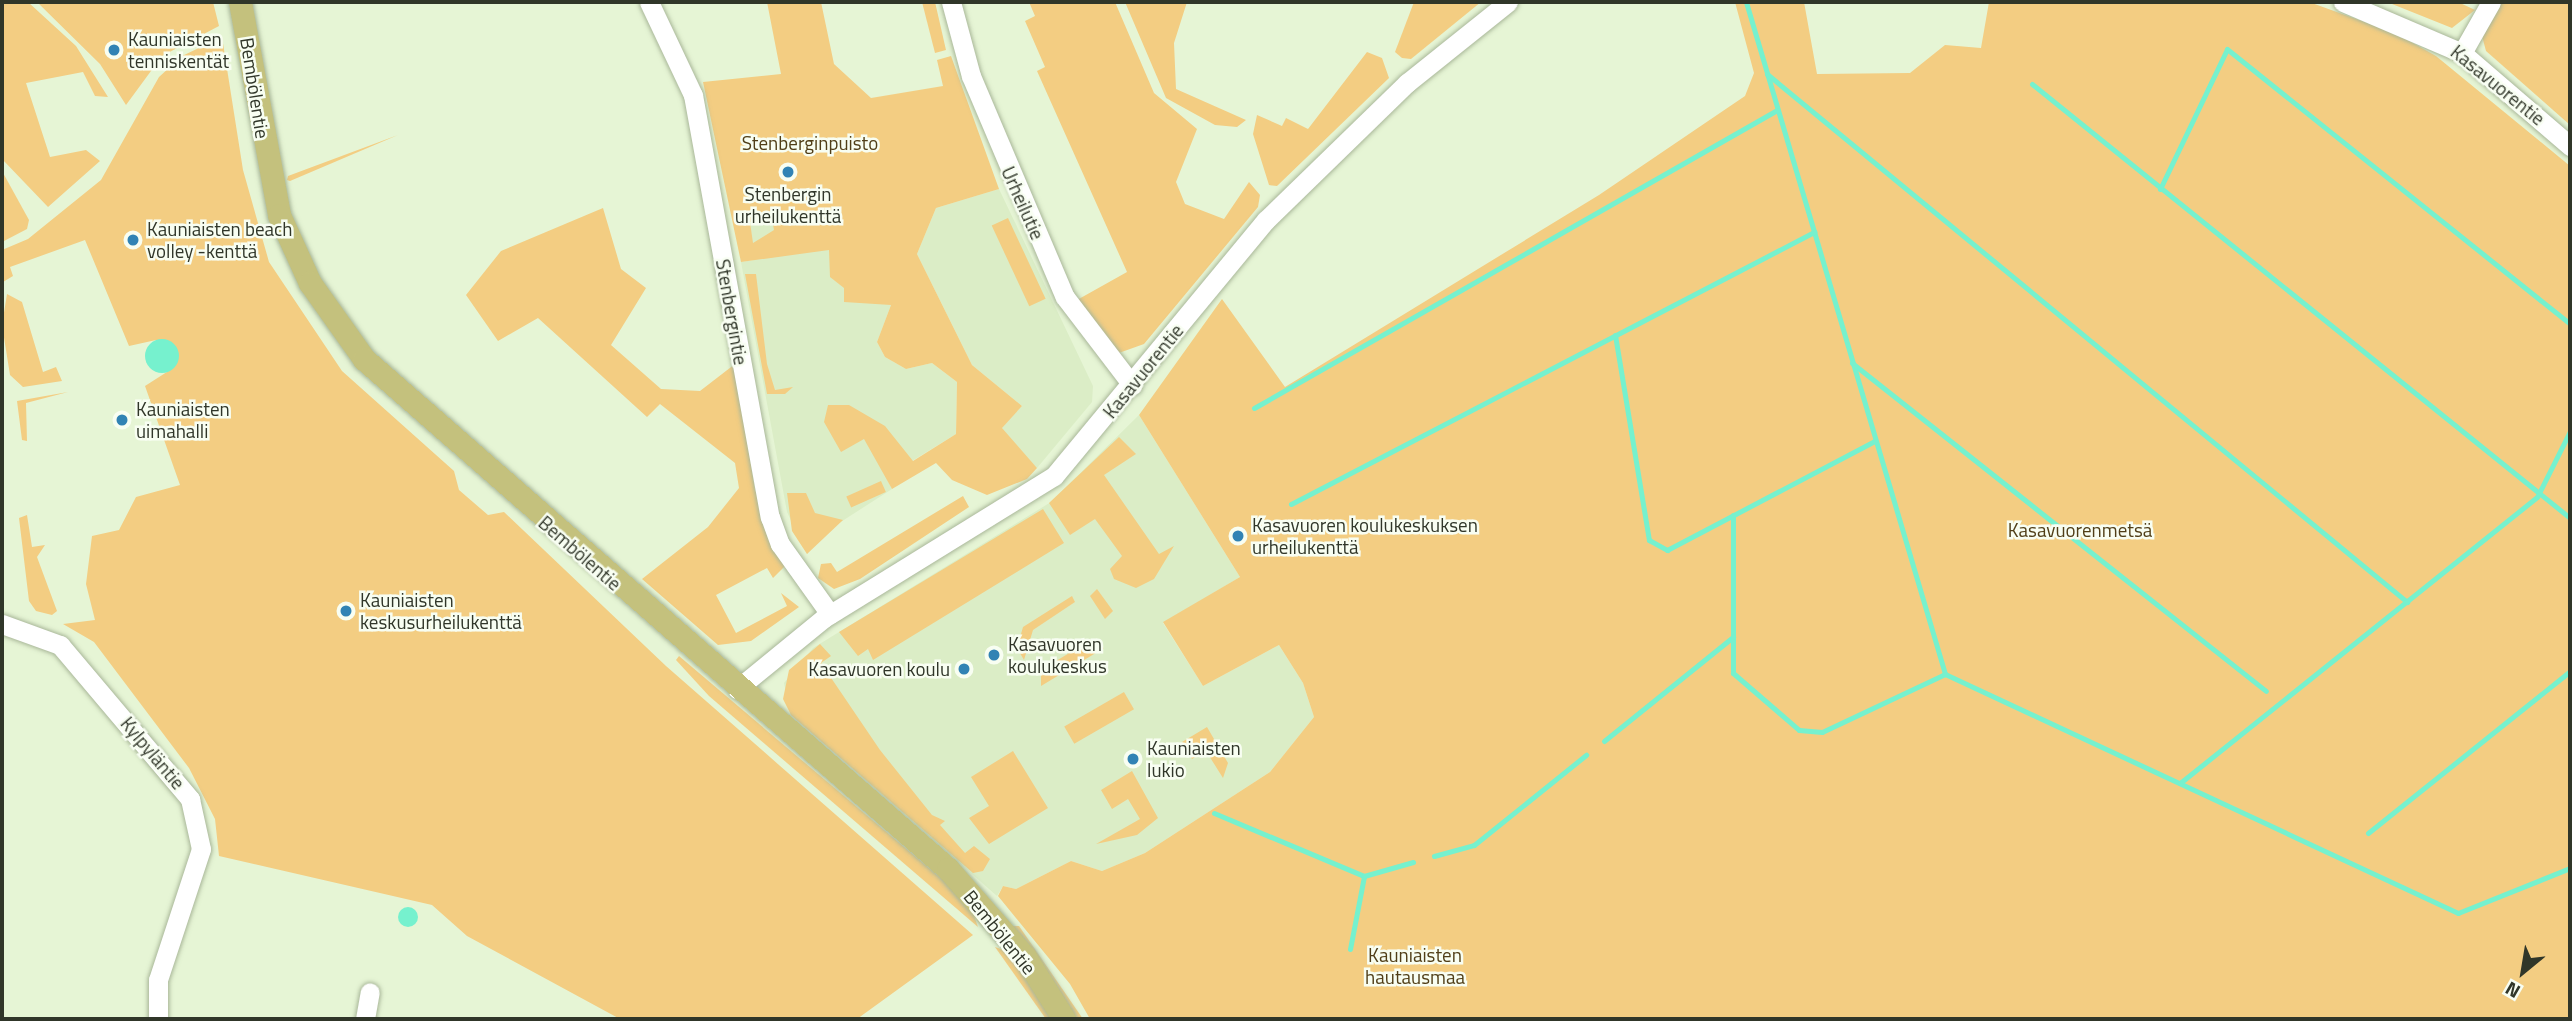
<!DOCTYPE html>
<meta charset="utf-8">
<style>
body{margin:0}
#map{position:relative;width:2572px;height:1021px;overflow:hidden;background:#e6f5d5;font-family:"Titillium Web",sans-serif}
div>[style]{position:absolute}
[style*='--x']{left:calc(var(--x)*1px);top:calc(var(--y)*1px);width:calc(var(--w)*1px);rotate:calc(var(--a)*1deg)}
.built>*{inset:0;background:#dbedc6}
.green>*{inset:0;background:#f3cd82;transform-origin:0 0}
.water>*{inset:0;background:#76f1ce}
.round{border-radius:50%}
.stream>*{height:5px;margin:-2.5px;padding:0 2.5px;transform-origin:2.5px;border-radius:2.5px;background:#76f1ce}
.roads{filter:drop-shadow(0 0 2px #a9b799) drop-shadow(0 0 2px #a9b799)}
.minor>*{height:19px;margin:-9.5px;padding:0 9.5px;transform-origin:9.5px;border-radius:9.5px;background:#fff}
.major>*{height:23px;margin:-11.5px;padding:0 11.5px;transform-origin:11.5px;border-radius:11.5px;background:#c4c17d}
.dots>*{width:19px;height:19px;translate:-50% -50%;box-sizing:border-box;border:4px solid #f8fef2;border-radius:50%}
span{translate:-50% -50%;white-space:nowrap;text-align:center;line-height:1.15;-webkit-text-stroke:5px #f8fef2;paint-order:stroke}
.poi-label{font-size:19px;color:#303629}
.left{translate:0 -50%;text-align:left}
.right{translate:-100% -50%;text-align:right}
.street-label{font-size:19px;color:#303629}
.park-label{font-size:19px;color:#503e17}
.frame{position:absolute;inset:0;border:4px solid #303629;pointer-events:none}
.north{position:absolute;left:2488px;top:937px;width:70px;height:70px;-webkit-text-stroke:5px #f8fef2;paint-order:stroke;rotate:210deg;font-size:19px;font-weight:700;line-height:28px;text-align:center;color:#303629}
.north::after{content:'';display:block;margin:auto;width:24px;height:32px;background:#303629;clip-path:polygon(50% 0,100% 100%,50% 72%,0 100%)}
</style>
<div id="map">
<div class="built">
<i style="clip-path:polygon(999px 189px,1093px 386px,1092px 402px,1037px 468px,1003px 436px,1002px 427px,1022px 406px,972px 365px,917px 254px,936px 208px)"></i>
<i style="clip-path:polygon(798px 217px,891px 305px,877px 342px,885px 357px,906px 369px,932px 363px,957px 382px,956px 434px,886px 477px,892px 489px,822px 534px,807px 554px,787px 512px,741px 262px,754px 260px,750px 222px)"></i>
<i style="clip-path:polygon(1139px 415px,1240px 577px,1163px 623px,1203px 686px,1279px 645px,1303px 683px,1314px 717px,1270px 772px,1145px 853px,1102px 871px,1071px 861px,1016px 889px,1003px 886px,997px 896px,791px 715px,784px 683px,813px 648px,1051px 502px)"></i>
</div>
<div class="green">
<i style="clip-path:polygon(2px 2px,28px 2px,76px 46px,108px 97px,95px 96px,83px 72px,26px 83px,50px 157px,86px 150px,100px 161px,48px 207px,2px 159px)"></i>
<i style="clip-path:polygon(37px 2px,213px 2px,219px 26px,162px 56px,126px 105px,100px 64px)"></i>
<i style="clip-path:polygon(evenodd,767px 2px,821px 2px,834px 64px,871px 98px,943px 86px,937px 60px,951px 56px,999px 189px,936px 208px,917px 254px,972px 365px,1022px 406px,1002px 428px,1037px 468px,1027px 479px,987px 495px,952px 480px,936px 463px,892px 489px,864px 439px,841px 452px,824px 422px,828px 405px,849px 405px,885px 426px,913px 461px,956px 434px,957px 382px,932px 363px,906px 369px,885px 357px,877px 342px,891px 305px,844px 302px,844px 288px,830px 277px,829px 250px,741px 262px,703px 82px,781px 74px,767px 2px,772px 219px,774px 230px,753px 243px,750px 222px,772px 219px)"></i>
<i style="clip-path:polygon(922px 2px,935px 2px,946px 50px,935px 53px)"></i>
<i style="clip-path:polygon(1029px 2px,1115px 2px,1154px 93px,1197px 129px,1176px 182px,1185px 204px,1224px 219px,1249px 182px,1260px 195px,1258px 207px,1144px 344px,1116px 354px,1077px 300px,1127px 272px,1037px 71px,1045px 67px,1025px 21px,1035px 16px)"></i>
<i style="clip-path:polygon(1125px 2px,1187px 2px,1174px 43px,1176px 89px,1246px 120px,1237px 127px,1215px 125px,1166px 98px)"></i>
<i style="clip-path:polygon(1414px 2px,1481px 2px,1411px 59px,1402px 58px,1395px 52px)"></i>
<i style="clip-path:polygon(1735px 2px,1804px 2px,1817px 74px,1910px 73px,1945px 45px,1981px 48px,1989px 2px,2309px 2px,2395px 33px,2436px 56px,2570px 166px,2570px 1019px,1090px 1019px,1070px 984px,998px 896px,1003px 886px,1016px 889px,1071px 861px,1102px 871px,1145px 853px,1270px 772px,1314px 717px,1303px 683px,1279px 645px,1203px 686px,1163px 622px,1240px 577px,1139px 415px,1222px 299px,1285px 387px,1599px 195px,1745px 96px,1754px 73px)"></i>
<i style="clip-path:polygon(2387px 2px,2458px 2px,2475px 10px,2452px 28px)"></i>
<i style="clip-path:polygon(2501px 2px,2570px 2px,2570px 125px,2486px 51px,2482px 36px)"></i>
<i style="clip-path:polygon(222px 37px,243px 170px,269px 262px,342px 371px,454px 471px,459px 490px,488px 515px,504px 512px,666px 666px,973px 935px,857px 1019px,620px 1019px,467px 936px,432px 905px,219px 856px,215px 819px,189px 768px,94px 642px,63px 624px,95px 620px,86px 584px,92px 536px,119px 530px,136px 497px,180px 485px,145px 386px,170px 370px,178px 351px,156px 340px,129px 346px,85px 240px,10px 267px,13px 276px,3px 282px,2px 250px,28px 239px,101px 180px,159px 77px,182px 56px)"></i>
<i style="clip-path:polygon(1367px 52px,1382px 58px,1389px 78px,1277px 186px,1269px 185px,1253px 134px,1257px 115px,1282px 126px,1286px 118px,1308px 129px)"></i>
<i style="clip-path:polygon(398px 135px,290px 181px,287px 180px,288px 176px)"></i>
<i style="clip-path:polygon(2px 171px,29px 220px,27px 229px,4px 241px)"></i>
<i style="clip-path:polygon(603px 208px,621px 269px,646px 288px,611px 345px,661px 389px,700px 391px,735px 364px,755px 490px,786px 565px,773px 578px,767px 568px,716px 595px,736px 633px,787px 606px,781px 593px,799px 607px,751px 641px,718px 645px,642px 579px,708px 527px,739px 488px,735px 463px,660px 404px,647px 417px,538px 318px,498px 341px,466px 295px,501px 251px)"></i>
<i style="left:1008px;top:218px;width:89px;height:18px;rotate:65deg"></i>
<i style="clip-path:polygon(745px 274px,756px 274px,767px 364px,775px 390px,793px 387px,785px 394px,767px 394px)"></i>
<i style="clip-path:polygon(7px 294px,22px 302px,43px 372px,56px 367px,62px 381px,23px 387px,10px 375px,2px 325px)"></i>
<i style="clip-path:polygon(68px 392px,26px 403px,27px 441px,22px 440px,17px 401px)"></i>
<i style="clip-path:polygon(1119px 437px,1136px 454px,1104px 475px,1159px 554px,1174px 546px,1154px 579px,1136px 588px,1114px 579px,1110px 569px,1122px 556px,1095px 519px,1070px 535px,1049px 503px)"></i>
<i style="left:881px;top:481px;width:12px;height:38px;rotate:66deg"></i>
<i style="clip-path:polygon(787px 493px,806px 493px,815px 513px,843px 520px,807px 554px,792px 531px)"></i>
<i style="clip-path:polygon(963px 496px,969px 507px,860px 579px,834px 589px,818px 578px,821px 564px,831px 563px,837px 572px)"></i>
<i style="clip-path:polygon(1043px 509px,1064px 543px,873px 660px,868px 649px,858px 656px,839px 632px)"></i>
<i style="clip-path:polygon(27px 515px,32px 547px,45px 545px,37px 557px,57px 611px,52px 615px,36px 611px,29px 601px,19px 518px)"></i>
<i style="clip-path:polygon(1097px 589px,1113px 611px,1105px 619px,1090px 596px)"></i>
<i style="clip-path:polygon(1072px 596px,1075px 602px,1033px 630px,1024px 660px,1017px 648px,1023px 627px)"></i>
<i style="clip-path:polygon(1086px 643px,1104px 648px,1041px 686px,1041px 670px)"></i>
<i style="clip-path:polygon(820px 644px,831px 656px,821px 663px,880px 750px,932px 815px,945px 821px,940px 825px,965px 853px,974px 846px,990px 859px,983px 871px,973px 873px,791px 715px,783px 699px,789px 670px)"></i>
<i style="clip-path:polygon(679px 656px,943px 880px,972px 910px,978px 927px,709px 696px,676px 660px)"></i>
<i style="left:1124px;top:692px;width:20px;height:69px;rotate:60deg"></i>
<i style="clip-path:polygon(1207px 727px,1228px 763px,1223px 778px,1206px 751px,1192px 759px,1182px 742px)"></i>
<i style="clip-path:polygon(1013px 751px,1048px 808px,989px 844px,969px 818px,989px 806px,971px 777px)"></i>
<i style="clip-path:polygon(1132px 771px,1158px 818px,1137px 835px,1096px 844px,1140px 819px,1128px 799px,1112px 809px,1101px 790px)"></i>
<i style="clip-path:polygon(1013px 926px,1019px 926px,1083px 1019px,1073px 1019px)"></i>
<i style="clip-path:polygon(995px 947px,1007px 951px,1053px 1019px,1046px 1019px)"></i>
</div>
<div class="water">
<i class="round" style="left:145px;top:339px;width:34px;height:34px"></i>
<i class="round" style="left:398px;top:907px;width:20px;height:20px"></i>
</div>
<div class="stream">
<i style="--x:1746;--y:2;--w:701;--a:73.5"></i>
<i style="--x:1945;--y:674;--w:566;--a:24.98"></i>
<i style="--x:2458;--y:913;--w:121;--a:-21.9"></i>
<i style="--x:1767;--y:74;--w:830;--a:39.52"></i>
<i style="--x:2032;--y:84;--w:691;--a:38.89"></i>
<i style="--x:2160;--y:189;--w:155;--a:-64.4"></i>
<i style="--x:2227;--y:49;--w:440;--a:38.7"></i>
<i style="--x:1615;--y:335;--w:208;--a:80.6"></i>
<i style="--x:1649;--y:540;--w:21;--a:29"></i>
<i style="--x:1667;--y:550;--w:235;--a:-27.7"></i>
<i style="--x:1852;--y:363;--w:528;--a:38.39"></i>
<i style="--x:1254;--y:408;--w:602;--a:-29.67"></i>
<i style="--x:1291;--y:504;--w:590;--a:-27.48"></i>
<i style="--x:1733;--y:515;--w:158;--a:90"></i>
<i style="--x:1733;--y:673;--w:87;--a:40.8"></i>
<i style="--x:1799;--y:730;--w:23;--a:5"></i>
<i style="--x:1822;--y:732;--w:136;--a:-25.2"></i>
<i style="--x:1604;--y:741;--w:166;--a:-38.9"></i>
<i style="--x:2180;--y:783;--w:457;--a:-38.7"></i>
<i style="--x:2537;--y:497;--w:74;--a:-63.4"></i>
<i style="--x:1214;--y:813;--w:163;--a:22.8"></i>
<i style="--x:2368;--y:833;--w:259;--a:-38.7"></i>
<i style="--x:1434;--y:856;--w:41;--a:-15.4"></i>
<i style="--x:1474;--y:845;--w:144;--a:-38.8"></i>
<i style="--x:1350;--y:949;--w:74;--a:-79.1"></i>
<i style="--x:1364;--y:876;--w:51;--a:-15.9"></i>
</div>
<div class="roads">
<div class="minor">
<i style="--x:649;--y:2;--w:103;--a:64.7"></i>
<i style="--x:693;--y:95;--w:429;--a:79.7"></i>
<i style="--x:770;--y:517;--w:29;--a:70"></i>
<i style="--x:780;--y:544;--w:86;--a:54.5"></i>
<i style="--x:951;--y:2;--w:77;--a:74.9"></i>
<i style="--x:971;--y:76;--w:240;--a:67"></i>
<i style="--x:1065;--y:297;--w:111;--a:52.7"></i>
<i style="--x:2343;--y:2;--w:129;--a:23.2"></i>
<i style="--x:2462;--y:53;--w:143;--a:40.7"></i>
<i style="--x:2462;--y:53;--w:59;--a:-60.4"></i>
<i style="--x:2;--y:624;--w:62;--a:19.9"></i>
<i style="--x:60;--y:645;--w:202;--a:49.8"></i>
<i style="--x:190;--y:799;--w:51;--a:77.6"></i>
<i style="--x:201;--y:849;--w:138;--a:108.2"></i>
<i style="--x:158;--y:980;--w:39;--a:90"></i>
<i style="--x:737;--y:689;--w:112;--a:-39.2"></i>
<i style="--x:824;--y:618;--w:270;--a:-31.7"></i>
<i style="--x:1054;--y:476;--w:332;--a:-50.4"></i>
<i style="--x:1266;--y:220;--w:197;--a:-44.2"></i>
<i style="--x:1407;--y:83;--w:129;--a:-38.7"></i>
<i style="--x:365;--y:1019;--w:27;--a:-80"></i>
</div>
<div class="major">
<i style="--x:240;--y:2;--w:217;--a:79.6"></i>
<i style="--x:279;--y:215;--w:75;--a:65.5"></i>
<i style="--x:310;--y:283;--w:93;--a:54.6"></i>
<i style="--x:364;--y:359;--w:775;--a:41.13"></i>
<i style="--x:948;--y:869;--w:117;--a:48.8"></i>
<i style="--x:1025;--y:957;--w:73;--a:57.8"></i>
</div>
</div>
<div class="dots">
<i style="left:114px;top:50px;background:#3183b4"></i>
<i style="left:788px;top:172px;background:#3183b4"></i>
<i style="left:133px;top:240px;background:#3183b4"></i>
<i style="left:122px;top:420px;background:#3183b4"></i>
<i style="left:1238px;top:536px;background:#3183b4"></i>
<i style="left:346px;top:611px;background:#3183b4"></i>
<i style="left:994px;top:655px;background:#3183b4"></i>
<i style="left:964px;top:669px;background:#3183b4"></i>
<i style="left:1133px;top:759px;background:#3183b4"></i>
</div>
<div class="poi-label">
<span class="left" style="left:128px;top:50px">Kauniaisten<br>tenniskentät</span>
<span style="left:788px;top:205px">Stenbergin<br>urheilukenttä</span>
<span class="left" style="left:147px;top:240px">Kauniaisten beach<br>volley -kenttä</span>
<span class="left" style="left:136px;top:420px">Kauniaisten<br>uimahalli</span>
<span class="left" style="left:1252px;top:536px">Kasavuoren koulukeskuksen<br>urheilukenttä</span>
<span class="left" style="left:360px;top:611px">Kauniaisten<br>keskusurheilukenttä</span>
<span class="left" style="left:1008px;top:655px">Kasavuoren<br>koulukeskus</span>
<span class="right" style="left:950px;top:669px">Kasavuoren koulu</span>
<span class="left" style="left:1147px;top:759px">Kauniaisten<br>lukio</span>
</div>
<div class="street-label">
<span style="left:2498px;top:85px;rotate:39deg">Kasavuorentie</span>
<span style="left:255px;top:88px;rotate:81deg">Bembölentie</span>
<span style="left:1023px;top:203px;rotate:66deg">Urheilutie</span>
<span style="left:732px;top:312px;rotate:80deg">Stenbergintie</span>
<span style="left:1143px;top:371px;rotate:-51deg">Kasavuorentie</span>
<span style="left:580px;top:553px;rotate:41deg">Bembölentie</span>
<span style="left:153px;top:753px;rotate:50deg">Kylpyläntie</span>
<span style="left:1000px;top:932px;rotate:51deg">Bembölentie</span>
</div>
<div class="park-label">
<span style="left:810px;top:143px">Stenberginpuisto</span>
<span style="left:2080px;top:530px">Kasavuorenmetsä</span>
<span style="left:1415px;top:966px">Kauniaisten<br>hautausmaa</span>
</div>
<div class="frame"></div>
<div class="north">N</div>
</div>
